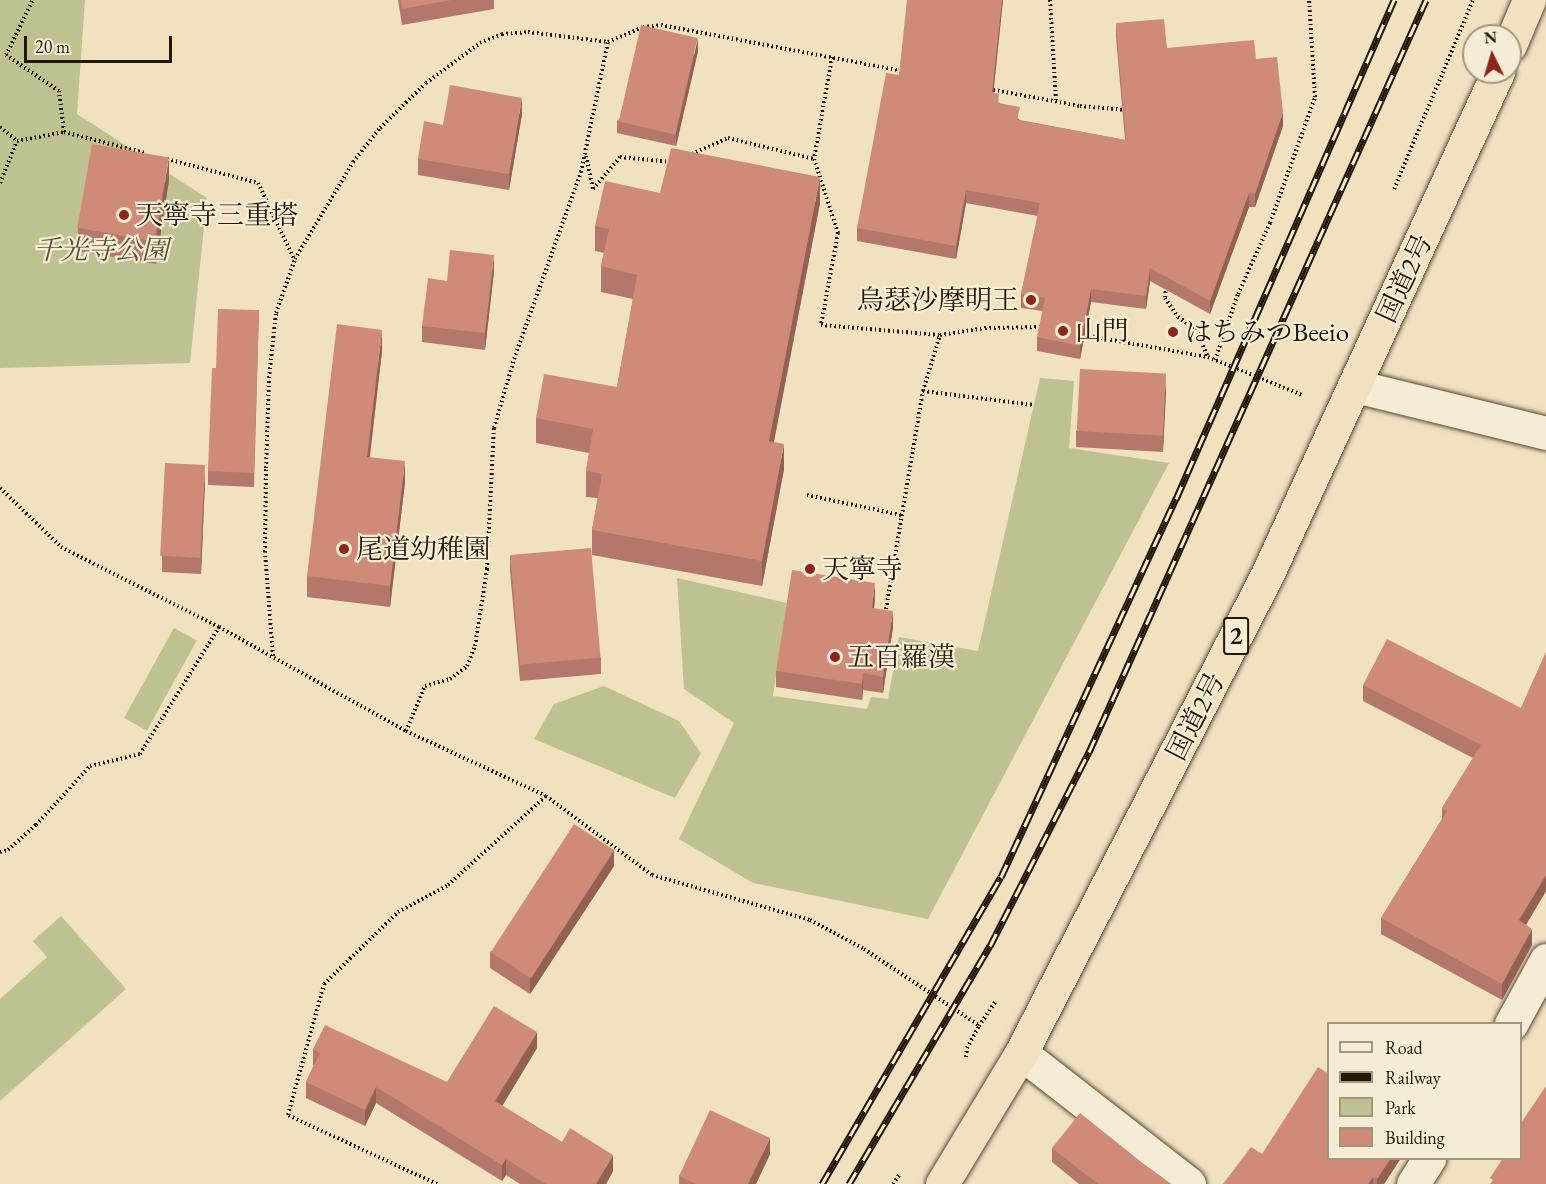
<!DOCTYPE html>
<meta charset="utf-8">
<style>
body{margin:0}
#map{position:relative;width:1546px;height:1184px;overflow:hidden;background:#f0e1bf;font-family:"EB Garamond","Noto Serif JP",serif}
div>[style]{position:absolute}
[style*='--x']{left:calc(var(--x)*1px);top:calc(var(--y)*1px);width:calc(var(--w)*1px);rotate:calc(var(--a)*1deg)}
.green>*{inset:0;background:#bdc290;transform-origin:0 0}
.path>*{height:4px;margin-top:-2px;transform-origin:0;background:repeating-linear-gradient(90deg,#221605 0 1.5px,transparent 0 4.5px)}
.roads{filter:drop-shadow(0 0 2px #564934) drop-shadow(0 0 2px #564934)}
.minor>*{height:33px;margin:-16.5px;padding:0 16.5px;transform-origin:16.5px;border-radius:16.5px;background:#f5ecd5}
.highway>*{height:33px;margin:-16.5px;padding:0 16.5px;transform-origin:16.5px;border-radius:16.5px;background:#f0e1bf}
.rail>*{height:7px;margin-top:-3.5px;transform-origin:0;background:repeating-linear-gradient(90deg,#f5ecd5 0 14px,#221605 0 28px);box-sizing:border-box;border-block:2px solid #221605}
.wall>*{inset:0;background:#b37867}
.shaded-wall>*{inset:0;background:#926154}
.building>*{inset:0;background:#d08b78;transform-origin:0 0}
.dots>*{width:16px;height:16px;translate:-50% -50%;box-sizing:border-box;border:3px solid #f5ecd5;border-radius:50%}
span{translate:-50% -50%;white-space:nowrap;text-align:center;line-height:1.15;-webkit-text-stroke:4.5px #f5ecd5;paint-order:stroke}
.shield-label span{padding:2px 4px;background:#f5ecd5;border:2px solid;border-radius:4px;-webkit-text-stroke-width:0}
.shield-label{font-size:26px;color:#221605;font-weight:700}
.poi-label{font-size:27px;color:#221605}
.left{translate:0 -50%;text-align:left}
.right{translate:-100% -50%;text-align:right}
.park-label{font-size:27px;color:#585236;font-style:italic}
.street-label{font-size:27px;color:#221605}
.legend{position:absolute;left:1327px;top:1022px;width:195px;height:138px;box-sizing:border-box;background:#f5ecd5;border:2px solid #a19682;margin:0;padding:8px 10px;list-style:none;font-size:18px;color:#221605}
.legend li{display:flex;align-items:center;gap:12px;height:30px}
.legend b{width:30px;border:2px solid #a19682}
.north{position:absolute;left:1462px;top:24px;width:60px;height:60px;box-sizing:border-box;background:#f5ecd5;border:2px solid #a19682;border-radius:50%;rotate:355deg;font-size:16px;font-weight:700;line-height:24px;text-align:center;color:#221605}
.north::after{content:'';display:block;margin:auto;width:21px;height:27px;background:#8f2418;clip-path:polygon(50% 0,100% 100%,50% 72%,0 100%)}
.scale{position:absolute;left:24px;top:36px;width:148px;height:27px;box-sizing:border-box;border:3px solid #221605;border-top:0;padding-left:8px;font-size:18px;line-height:21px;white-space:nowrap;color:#221605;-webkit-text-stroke:4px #f5ecd5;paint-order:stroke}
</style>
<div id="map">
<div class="green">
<i style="clip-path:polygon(0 0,85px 0,77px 114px,207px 198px,190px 363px,0 368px)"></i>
<i style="clip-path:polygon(1040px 378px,1074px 381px,1069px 448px,1169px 463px,928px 919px,753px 883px,679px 839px,734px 723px,684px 689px,677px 578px,787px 603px,773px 696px,867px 709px,871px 697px,888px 699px,899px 637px,978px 651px)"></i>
<i style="left:174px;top:628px;width:26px;height:103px;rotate:29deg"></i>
<i style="clip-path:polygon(604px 686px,679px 721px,701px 753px,675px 798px,534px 739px,554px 704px)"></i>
<i style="clip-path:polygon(61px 916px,126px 989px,0 1101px,0 999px,47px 957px,33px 941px)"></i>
</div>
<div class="path">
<i style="--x:1050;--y:0;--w:102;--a:86.6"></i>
<i style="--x:832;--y:57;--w:104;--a:100"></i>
<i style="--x:814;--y:159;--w:78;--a:72"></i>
<i style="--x:838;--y:233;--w:94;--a:100.5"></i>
<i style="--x:821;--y:325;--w:119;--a:4.8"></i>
<i style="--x:940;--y:335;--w:46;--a:-8.8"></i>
<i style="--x:985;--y:328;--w:57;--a:-1"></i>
<i style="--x:989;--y:89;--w:93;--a:10.6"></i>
<i style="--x:1080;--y:106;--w:47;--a:4.9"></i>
<i style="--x:0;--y:127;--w:22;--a:39"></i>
<i style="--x:64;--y:132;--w:84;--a:14.5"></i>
<i style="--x:692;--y:154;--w:39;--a:-24"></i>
<i style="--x:728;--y:138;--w:89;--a:13.7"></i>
<i style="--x:586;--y:156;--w:34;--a:78"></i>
<i style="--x:593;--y:189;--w:42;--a:-49.8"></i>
<i style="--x:620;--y:157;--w:51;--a:5.6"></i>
<i style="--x:167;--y:159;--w:94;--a:14.8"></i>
<i style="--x:258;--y:183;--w:84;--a:64.7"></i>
<i style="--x:0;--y:183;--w:45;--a:-68"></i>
<i style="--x:17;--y:141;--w:48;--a:-10.8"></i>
<i style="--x:64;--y:132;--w:41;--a:-97"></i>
<i style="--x:59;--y:91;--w:64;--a:-145.8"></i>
<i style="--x:6;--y:55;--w:61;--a:-63.9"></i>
<i style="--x:1394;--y:189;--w:205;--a:-67.3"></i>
<i style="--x:1166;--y:287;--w:11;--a:95"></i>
<i style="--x:1165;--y:298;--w:23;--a:56"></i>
<i style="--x:1178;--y:317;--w:22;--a:34"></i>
<i style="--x:1196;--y:329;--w:30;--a:67"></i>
<i style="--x:1084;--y:335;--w:126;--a:10.1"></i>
<i style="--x:1208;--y:357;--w:101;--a:22"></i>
<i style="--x:1215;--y:360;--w:70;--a:-70.8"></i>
<i style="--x:1238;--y:294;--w:78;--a:-65.7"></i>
<i style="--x:1270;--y:223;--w:134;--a:-70.3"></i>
<i style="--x:1315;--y:97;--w:97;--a:-93.5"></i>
<i style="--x:923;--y:391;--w:112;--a:7.2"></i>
<i style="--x:0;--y:488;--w:85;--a:44"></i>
<i style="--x:61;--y:547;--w:177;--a:26.9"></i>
<i style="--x:219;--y:627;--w:214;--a:29.1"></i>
<i style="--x:406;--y:731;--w:154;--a:24.9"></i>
<i style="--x:546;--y:796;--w:132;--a:36.7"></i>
<i style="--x:652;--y:875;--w:164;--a:15.9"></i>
<i style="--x:810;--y:920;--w:61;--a:28.2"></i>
<i style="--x:864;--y:949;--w:139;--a:33.6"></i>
<i style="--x:807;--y:495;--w:96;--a:12"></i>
<i style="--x:886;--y:609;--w:221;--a:-80.4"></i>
<i style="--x:923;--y:391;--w:59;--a:-73.1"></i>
<i style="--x:273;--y:656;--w:104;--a:-94.4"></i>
<i style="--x:265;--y:552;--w:84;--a:-89.3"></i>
<i style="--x:266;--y:468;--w:90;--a:-88.1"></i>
<i style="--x:269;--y:378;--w:65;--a:-83.9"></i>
<i style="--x:276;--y:313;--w:57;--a:-70.6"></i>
<i style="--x:295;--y:259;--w:113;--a:-59.1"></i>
<i style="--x:353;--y:162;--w:43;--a:-51.5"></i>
<i style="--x:380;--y:128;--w:64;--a:-44.4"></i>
<i style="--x:426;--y:83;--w:67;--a:-36.5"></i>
<i style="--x:480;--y:43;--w:24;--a:-22"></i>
<i style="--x:502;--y:34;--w:26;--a:-4"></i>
<i style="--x:528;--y:32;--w:81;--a:7.1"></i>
<i style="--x:608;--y:42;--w:38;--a:-23"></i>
<i style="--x:643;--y:27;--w:18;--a:-6"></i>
<i style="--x:661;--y:25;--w:245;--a:10.8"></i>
<i style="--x:406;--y:731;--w:49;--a:-67.1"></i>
<i style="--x:425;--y:686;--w:26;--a:-16"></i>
<i style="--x:450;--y:679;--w:21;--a:-37"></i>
<i style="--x:467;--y:666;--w:22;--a:-68"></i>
<i style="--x:475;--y:646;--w:78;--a:-81.1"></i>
<i style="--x:487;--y:569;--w:141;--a:-87.2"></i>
<i style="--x:494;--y:428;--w:72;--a:-73.8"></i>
<i style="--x:514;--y:359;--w:199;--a:-70.3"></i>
<i style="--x:581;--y:172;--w:133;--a:-78.3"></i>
<i style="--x:0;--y:852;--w:8;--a:-14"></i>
<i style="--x:8;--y:850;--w:38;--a:-42"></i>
<i style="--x:36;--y:825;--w:80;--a:-47.5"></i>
<i style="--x:90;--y:766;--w:51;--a:-13.5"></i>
<i style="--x:140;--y:754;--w:150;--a:-58.1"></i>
<i style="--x:966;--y:1057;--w:9;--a:-84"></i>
<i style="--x:967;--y:1048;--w:25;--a:-61"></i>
<i style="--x:979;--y:1026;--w:30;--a:-56"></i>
<i style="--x:437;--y:1184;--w:164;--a:-155.2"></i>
<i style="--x:288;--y:1115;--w:136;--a:-74.6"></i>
<i style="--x:324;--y:984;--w:103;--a:-44.2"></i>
<i style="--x:398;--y:912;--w:57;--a:-28.4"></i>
<i style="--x:448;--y:885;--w:132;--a:-42.2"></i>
<i style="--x:893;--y:1184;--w:11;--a:-56"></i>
</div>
<div class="roads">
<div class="minor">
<i style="--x:1355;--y:386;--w:197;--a:13.8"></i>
<i style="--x:1511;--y:1024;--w:73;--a:-61.3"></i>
<i style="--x:1021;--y:1053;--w:213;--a:37.9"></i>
<i style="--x:1413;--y:1184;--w:31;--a:-58"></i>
</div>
<div class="highway">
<i style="--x:1510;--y:45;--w:49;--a:-67.1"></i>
<i style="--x:942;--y:1184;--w:153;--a:-58.9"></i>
<i style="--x:1021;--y:1053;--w:538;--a:-62.77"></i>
<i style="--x:1267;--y:575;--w:554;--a:-65.33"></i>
</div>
</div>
<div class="rail">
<i style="--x:822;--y:1184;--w:355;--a:-59.8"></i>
<i style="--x:1001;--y:877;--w:417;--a:-65.2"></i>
<i style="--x:1176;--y:499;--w:545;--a:-66.4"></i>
<i style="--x:849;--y:1184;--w:277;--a:-59.4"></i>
<i style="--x:990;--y:946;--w:218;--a:-63"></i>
<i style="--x:1089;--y:752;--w:824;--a:-65.86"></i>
</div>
<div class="wall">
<i style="clip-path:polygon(398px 0,494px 0,494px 9px,402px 25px)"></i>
<i style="clip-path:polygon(1003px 0,993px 93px,999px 103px,1020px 120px,1125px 140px,1116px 37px,1116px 23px,1167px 48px,1256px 59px,1283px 126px,1255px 207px,1249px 207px,1210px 314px,1150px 281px,1146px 309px,1091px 302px,1080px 359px,1037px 351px,1037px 337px,1043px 311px,1021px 308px,1021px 294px,1038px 216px,966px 203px,956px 259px,857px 241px,857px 228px,899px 75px)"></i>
<i style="clip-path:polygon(698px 51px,676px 146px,617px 133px,617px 121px)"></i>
<i style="clip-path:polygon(522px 114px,509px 190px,418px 175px,418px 159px,443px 125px)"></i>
<i style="clip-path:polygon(169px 180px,156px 264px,78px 251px,78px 228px)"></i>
<i style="clip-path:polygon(660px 193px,820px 203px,774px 442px,784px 469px,762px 586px,592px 555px,592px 530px,598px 498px,586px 497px,586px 471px,589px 453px,536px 443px,536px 418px,617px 387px,633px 299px,601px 292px,601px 266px,604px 253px,595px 251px,595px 226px)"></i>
<i style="clip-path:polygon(494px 271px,485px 350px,422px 342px,422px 326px,447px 281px)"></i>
<i style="clip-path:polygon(259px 310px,254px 487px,208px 485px,208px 471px,216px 368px)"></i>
<i style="clip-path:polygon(382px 351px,370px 457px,405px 482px,390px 607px,307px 597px,307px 576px)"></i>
<i style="clip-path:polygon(1166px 390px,1163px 452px,1076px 447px,1076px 431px)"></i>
<i style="clip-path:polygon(205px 481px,201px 574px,162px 572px,162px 556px)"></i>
<i style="clip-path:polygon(510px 555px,601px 658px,601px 674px,520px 681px,510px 571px)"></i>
<i style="clip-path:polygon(875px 599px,874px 608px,893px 627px,883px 693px,863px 690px,862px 700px,776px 687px,776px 671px)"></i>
<i style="clip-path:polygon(1546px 652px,1546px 891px,1526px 925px,1532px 945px,1502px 1000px,1381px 934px,1381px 918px,1442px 819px,1442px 808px,1473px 758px,1363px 701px,1363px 685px,1521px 708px)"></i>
<i style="clip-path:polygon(614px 866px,530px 994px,490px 968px,490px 952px)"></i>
<i style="clip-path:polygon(537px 1048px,502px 1106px,562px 1142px,613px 1171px,606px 1184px,520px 1184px,506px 1175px,502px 1181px,376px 1103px,365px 1126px,306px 1098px,306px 1082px,314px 1065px,313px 1065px,313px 1049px,447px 1082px)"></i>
<i style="clip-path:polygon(1052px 1148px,1145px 1165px,1171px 1184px,1079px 1184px,1052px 1162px)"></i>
<i style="clip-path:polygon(770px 1154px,756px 1184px,679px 1184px,679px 1176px)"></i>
<i style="clip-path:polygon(1262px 1154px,1401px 1158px,1384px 1184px,1223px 1184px)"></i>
</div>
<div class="shaded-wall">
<i style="clip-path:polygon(1002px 0,1003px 0,992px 106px,992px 92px)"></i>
<i style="clip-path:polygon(698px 38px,698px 51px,676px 146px,676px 133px)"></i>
<i style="clip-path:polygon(522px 98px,522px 114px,509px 190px,509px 174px)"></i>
<i style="clip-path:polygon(1283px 112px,1283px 126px,1255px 207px,1255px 194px)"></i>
<i style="clip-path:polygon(169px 157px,169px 180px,156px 264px,156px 241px)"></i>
<i style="clip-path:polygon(820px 177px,820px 203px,769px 466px,769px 441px)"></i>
<i style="clip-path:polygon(966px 190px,966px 203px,956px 259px,956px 246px)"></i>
<i style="clip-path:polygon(1249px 193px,1249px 207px,1210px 314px,1210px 301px)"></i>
<i style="clip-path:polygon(494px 255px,494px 271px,485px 350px,485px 333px)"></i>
<i style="clip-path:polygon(1150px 268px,1150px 281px,1146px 309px,1146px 296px)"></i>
<i style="clip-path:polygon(1091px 289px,1091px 302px,1080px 359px,1080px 346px)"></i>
<i style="clip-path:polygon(382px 330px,382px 351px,367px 477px,367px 457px)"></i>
<i style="clip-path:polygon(1166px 373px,1166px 390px,1163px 452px,1163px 436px)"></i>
<i style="clip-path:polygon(784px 444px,784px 469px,762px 586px,762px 561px)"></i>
<i style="clip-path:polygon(405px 461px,405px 482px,390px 607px,390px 586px)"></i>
<i style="clip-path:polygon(205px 465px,205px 481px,201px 574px,201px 558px)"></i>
<i style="clip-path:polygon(875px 583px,875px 599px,872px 624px,872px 608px)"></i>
<i style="clip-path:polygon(893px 611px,893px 627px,883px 693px,883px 677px)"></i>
<i style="clip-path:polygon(863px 673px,863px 690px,862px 700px,862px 684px)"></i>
<i style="clip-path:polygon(614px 850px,614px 866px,530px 994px,530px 978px)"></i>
<i style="clip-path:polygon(1546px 875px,1546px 891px,1519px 936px,1519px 920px)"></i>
<i style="clip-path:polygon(1532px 929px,1532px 945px,1502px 1000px,1502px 984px)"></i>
<i style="clip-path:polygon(537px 1032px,537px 1048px,495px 1118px,495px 1101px)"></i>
<i style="clip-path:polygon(376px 1087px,376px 1103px,365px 1126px,365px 1110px)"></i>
<i style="clip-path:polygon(770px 1138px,770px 1154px,756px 1184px,748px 1184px)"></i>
<i style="clip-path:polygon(613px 1155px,613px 1171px,606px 1184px,596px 1184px)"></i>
<i style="clip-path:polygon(1391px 1158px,1401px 1158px,1384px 1184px,1377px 1184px,1377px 1179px)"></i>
<i style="clip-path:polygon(506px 1159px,506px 1175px,502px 1181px,502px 1165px)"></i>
<i style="clip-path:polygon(1373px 1177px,1373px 1184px,1368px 1184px)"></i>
</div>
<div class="building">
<i style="clip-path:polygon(401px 0,451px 0,402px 9px)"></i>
<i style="clip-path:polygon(907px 0,1002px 0,992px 92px,999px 94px,998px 103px,1020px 107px,1017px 120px,1126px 140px,1116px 23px,1164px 19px,1167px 48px,1254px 40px,1256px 59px,1277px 57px,1283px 112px,1255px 194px,1249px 193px,1210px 301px,1150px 268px,1146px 296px,1091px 289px,1080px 346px,1037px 337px,1045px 298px,1021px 294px,1040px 203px,966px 190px,956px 246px,857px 228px,886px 73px,899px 75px)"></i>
<i style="left:641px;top:25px;width:58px;height:99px;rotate:13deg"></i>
<i style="clip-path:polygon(450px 85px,522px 98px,509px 174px,418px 159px,424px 121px,443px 125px)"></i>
<i style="left:92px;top:144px;width:78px;height:85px;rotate:10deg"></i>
<i style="clip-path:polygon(671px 148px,820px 177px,769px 441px,784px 444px,762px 561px,592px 530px,602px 474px,586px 471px,593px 429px,536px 418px,544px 374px,617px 387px,637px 275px,601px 266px,609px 229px,595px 226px,605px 181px,660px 193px)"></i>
<i style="clip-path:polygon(450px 250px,494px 255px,485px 333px,422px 326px,428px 278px,447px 281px)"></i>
<i style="clip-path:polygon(218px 309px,259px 310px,254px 473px,208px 471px,212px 368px,216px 368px)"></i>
<i style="clip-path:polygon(337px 324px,382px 330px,367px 457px,405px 461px,390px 586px,307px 576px)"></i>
<i style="left:1080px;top:369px;width:86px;height:62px;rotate:3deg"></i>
<i style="left:165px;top:463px;width:40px;height:93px;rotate:3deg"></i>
<i style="left:591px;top:548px;width:110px;height:81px;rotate:85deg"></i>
<i style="clip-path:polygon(792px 570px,875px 583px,872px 608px,893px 611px,883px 677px,863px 673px,862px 684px,776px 671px)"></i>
<i style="clip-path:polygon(1387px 639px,1521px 708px,1546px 652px,1546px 875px,1519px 920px,1532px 929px,1502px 984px,1381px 918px,1447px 811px,1442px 808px,1481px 745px,1363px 685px)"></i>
<i style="left:574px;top:824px;width:48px;height:153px;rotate:33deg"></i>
<i style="clip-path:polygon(494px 1006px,537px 1032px,495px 1101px,562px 1142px,570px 1128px,613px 1155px,596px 1184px,546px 1184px,506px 1159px,502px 1165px,376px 1087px,365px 1110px,306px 1082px,320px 1053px,313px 1049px,325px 1025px,447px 1082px)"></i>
<i style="clip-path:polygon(1318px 1067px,1329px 1074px,1329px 1158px,1391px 1158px,1377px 1179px,1373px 1177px,1368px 1184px,1223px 1184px,1251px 1147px,1262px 1154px)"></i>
<i style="clip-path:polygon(1546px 1086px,1546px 1184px,1490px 1184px,1493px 1180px,1490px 1178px,1503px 1158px,1521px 1158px,1521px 1123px)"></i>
<i style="clip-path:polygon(710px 1110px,770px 1138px,748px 1184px,696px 1184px,679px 1176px)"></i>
<i style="clip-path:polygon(1080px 1113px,1145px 1165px,1171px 1184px,1098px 1184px,1052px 1148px)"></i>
</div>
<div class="dots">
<i style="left:124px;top:215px;background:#8f2418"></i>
<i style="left:1031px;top:300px;background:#8f2418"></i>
<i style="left:1063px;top:331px;background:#8f2418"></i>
<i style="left:1173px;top:332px;background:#8f2418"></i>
<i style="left:344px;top:549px;background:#8f2418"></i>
<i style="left:810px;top:569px;background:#8f2418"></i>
<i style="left:835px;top:657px;background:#8f2418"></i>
</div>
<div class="shield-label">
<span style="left:1236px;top:636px">2</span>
</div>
<div class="poi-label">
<span class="left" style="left:136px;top:215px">天寧寺三重塔</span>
<span class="right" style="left:1019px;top:300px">烏瑟沙摩明王</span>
<span class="left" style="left:1075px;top:331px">山門</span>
<span class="left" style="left:1185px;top:332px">はちみつBeeio</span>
<span class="left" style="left:356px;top:549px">尾道幼稚園</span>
<span class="left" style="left:822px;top:569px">天寧寺</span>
<span class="left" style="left:847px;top:657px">五百羅漢</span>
</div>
<div class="park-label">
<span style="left:101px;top:250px">千光寺公園</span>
</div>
<div class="street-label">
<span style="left:1404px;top:278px;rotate:-65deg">国道2号</span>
<span style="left:1195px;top:716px;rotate:-63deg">国道2号</span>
</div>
<ul class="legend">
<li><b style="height:8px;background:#f5ecd5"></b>Road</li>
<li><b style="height:8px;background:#221605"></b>Railway</li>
<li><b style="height:16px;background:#bdc290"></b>Park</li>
<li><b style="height:16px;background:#d08b78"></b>Building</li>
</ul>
<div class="north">N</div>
<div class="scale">20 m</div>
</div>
